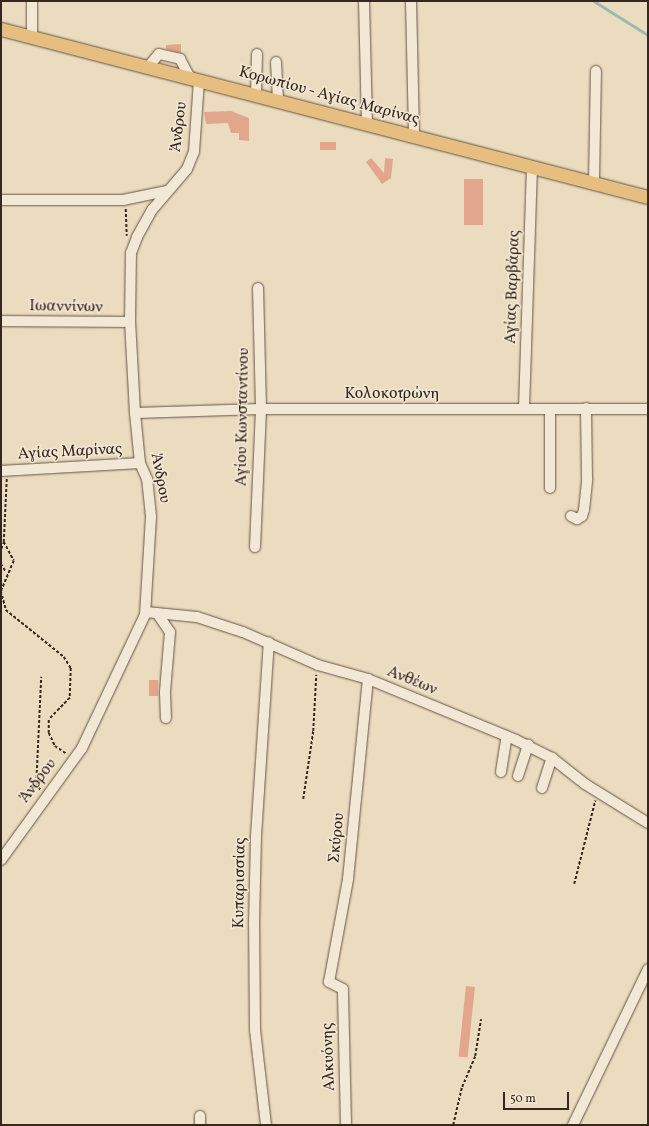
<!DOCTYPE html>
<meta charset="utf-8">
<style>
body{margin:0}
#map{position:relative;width:649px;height:1126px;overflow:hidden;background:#ecdcbf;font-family:Vollkorn,serif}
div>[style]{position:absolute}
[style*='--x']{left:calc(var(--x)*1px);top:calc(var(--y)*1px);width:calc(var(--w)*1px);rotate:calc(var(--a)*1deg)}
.stream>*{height:2.5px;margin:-1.25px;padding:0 1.25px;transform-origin:1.25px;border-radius:1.25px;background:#99bbb3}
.building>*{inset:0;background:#e1a68c;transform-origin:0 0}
.path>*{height:1.5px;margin-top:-0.75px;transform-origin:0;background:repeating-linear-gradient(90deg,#35271d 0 3px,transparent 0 5px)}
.roads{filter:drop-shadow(0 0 1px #635446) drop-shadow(0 0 1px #635446)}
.minor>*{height:10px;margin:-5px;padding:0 5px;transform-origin:5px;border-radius:5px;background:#f3e8d5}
.major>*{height:13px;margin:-6.5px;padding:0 6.5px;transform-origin:6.5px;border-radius:6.5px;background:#e6be80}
span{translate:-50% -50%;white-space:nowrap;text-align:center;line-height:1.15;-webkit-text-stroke:3px #f3e8d5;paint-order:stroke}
.street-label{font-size:16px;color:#35271d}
.frame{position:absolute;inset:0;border:2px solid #35271d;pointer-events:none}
.scale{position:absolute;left:503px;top:1092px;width:66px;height:18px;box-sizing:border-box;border:2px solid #35271d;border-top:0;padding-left:5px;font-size:12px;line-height:14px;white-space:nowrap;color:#35271d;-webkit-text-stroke:3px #f3e8d5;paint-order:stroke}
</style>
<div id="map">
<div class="stream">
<i style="--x:594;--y:1;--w:64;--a:32.2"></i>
</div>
<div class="building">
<i style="clip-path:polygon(181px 44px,181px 53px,166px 49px,166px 45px)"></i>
<i style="clip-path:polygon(231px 111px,249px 118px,249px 141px,239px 140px,239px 133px,231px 133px,228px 123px,206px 124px,204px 112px)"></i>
<i style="left:320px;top:142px;width:16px;height:8px"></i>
<i style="clip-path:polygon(371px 158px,384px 173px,385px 158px,393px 159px,391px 178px,382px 184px,366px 162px)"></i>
<i style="left:464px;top:179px;width:19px;height:46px"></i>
<i style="left:149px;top:680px;width:9px;height:16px"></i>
<i style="left:466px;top:986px;width:9px;height:71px;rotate:6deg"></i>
</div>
<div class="path">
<i style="--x:126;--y:209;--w:27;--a:88"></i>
<i style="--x:7;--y:479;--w:63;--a:92.7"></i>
<i style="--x:4;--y:542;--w:21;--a:62"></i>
<i style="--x:14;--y:561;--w:33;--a:113"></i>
<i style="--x:1;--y:591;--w:20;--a:75"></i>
<i style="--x:6;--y:610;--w:75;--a:39"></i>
<i style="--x:64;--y:657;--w:13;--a:58"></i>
<i style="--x:71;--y:668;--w:30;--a:92"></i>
<i style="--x:70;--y:698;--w:30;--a:134"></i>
<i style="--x:49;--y:720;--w:13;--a:90"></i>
<i style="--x:49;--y:733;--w:14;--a:65"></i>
<i style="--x:55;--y:746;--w:14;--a:34"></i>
<i style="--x:1;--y:549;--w:8;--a:-67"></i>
<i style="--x:1;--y:564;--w:9;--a:58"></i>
<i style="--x:40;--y:790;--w:8;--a:-120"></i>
<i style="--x:36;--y:783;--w:106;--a:-87.3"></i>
<i style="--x:303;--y:799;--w:69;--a:-81.6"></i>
<i style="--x:313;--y:731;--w:56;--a:-86.9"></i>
<i style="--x:574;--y:884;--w:86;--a:-75.8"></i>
<i style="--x:453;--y:1125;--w:39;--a:-77"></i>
<i style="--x:462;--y:1087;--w:34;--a:-67"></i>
<i style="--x:475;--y:1056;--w:37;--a:-81"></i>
</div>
<div class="roads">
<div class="minor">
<i style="--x:364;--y:1;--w:123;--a:88.6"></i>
<i style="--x:411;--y:1;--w:135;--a:88.7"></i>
<i style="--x:32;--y:37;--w:36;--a:-90"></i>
<i style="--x:276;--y:62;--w:39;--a:87"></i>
<i style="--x:148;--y:67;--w:17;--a:-50"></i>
<i style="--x:159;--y:54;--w:22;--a:13"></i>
<i style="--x:180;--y:59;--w:21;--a:62"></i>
<i style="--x:256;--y:95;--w:41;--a:-88.6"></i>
<i style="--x:594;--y:183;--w:112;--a:-89"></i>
<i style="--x:1;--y:200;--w:122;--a:0"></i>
<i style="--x:123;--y:200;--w:45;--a:-11.6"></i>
<i style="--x:1;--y:321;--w:129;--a:0.4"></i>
<i style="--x:524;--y:408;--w:241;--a:-88.1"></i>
<i style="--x:135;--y:413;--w:126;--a:-1.8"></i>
<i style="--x:261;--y:409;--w:387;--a:0"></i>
<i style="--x:1;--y:471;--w:139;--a:-3.3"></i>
<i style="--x:550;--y:488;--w:79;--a:-90"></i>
<i style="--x:571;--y:516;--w:7;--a:27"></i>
<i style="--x:577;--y:519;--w:6;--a:-31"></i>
<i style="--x:582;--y:516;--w:6;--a:-72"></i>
<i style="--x:584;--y:510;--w:31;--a:-84"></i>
<i style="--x:587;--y:479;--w:71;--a:-90.8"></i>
<i style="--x:255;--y:547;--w:138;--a:-87.5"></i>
<i style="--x:261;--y:409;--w:121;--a:-91.4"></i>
<i style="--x:146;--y:612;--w:51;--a:5.6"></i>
<i style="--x:197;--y:617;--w:48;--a:18.1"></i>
<i style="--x:243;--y:632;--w:82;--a:23.7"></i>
<i style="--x:318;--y:665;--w:52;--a:15.6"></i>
<i style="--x:368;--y:679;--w:160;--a:22.4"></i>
<i style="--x:516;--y:740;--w:40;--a:26.6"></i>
<i style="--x:552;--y:758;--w:42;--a:38.2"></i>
<i style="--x:585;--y:784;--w:74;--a:31.8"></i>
<i style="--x:157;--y:613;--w:23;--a:56"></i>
<i style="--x:170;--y:632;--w:60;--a:94.8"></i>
<i style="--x:165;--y:692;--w:26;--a:88"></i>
<i style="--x:501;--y:772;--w:36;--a:-81"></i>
<i style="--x:518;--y:776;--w:33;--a:-72"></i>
<i style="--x:542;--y:788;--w:32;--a:-72"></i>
<i style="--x:1;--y:860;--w:138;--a:-54.1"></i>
<i style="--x:82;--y:748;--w:147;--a:-64.7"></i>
<i style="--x:145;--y:615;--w:99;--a:-86.5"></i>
<i style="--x:151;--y:516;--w:37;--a:-96"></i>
<i style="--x:147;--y:479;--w:17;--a:-114"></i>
<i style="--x:140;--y:463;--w:50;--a:-95.7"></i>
<i style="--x:135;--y:413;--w:91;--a:-93.1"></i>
<i style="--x:130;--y:322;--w:69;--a:-89.2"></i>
<i style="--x:131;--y:253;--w:17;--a:-69"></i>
<i style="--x:137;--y:237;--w:31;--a:-61"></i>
<i style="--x:152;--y:210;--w:54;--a:-49.5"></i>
<i style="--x:187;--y:169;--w:18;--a:-68"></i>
<i style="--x:194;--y:152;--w:72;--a:-86"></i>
<i style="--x:200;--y:1125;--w:9;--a:-90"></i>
<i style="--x:266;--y:1125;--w:96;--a:-96.6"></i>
<i style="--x:255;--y:1030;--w:106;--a:-90.5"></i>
<i style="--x:254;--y:924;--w:88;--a:-88.7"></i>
<i style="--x:256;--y:836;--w:194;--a:-86.2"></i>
<i style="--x:346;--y:1125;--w:136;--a:-91.3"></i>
<i style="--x:343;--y:989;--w:16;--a:-153"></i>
<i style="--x:329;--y:982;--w:105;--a:-79.5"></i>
<i style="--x:348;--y:879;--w:201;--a:-84.3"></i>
<i style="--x:573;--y:1125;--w:173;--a:-64.3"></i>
</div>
<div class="major">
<i style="--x:1;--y:29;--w:668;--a:14.56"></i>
</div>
</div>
<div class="street-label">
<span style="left:329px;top:96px;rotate:15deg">Κορωπίου - Αγίας Μαρίνας</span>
<span style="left:179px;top:127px;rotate:-83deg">Άνδρου</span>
<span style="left:513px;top:287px;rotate:-88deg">Αγίας Βαρβάρας</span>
<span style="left:66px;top:307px;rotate:1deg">Ιωαννίνων</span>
<span style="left:392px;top:394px">Κολοκοτρώνη</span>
<span style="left:243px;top:417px;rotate:-89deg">Αγίου Κωνσταντίνου</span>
<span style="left:70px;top:452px;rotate:-3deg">Αγίας Μαρίνας</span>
<span style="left:160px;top:478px;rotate:79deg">Άνδρου</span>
<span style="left:412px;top:681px;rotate:22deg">Ανθέων</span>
<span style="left:38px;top:781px;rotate:-53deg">Άνδρου</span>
<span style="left:337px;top:838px;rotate:-84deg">Σκύρου</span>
<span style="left:240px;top:883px;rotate:-89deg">Κυπαρισσίας</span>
<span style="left:329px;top:1057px;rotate:-92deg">Αλκυόνης</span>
</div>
<div class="frame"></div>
<div class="scale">50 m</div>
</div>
